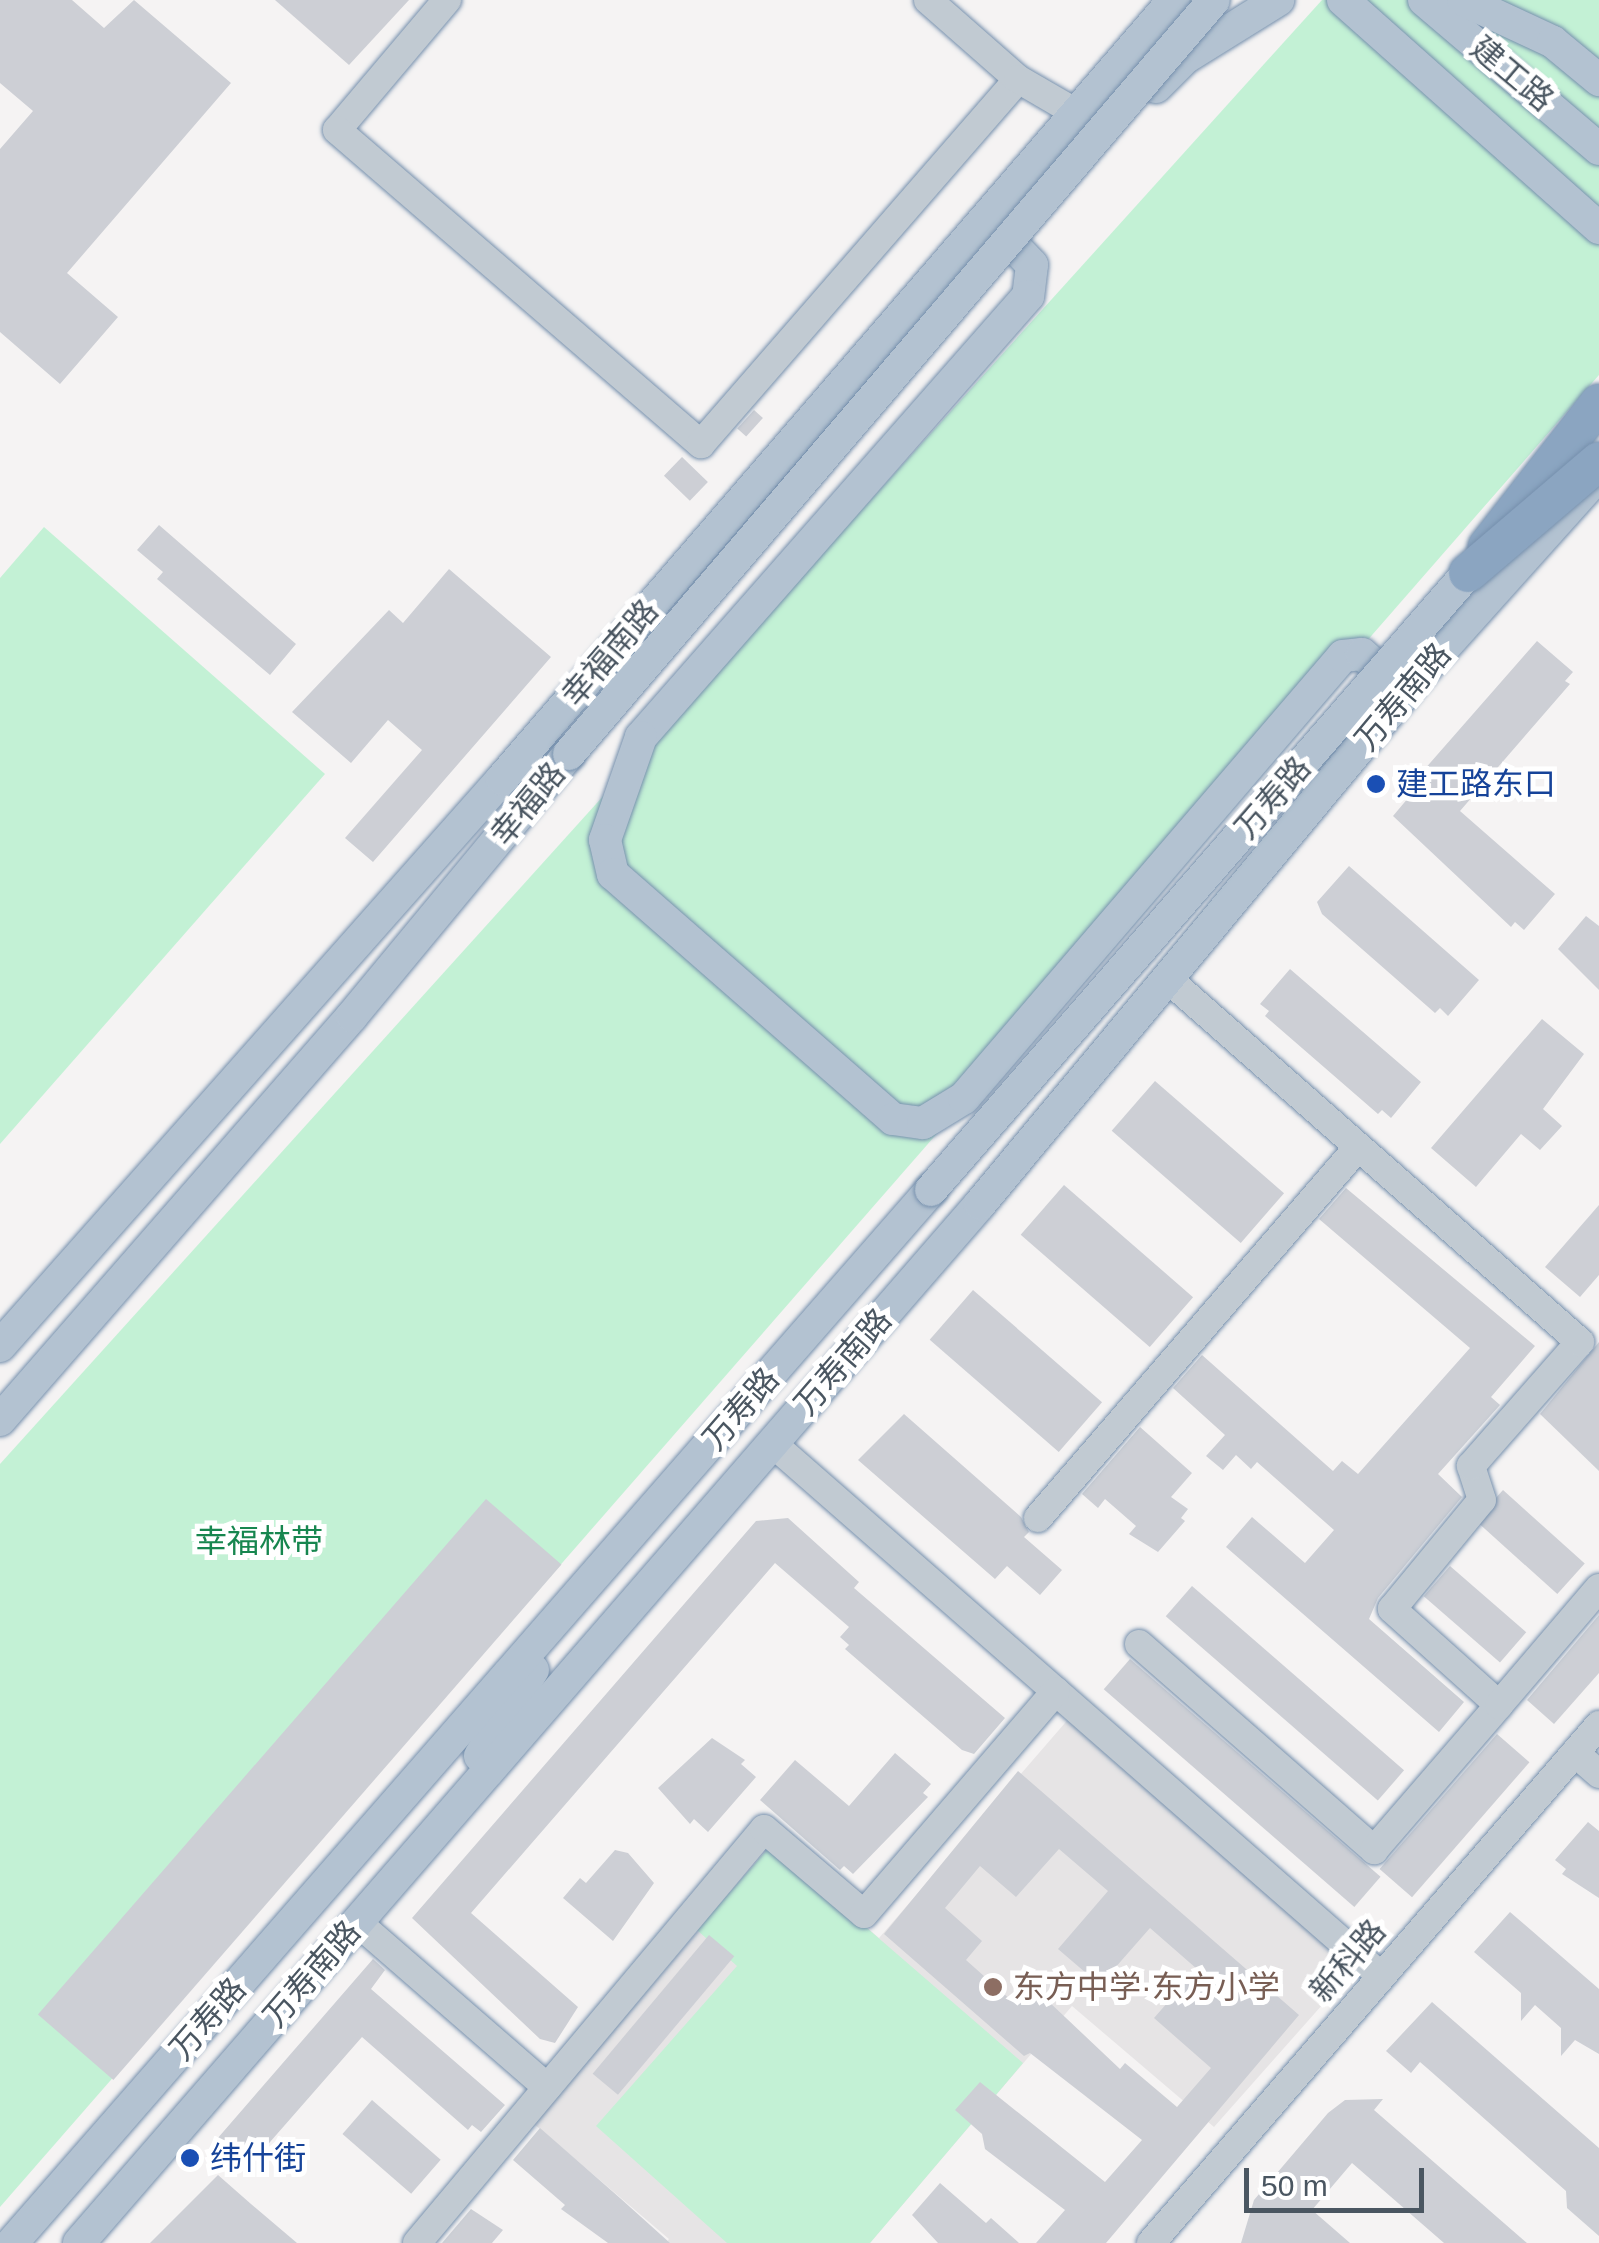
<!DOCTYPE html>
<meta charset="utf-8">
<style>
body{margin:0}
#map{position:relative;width:1599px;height:2243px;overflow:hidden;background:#f5f3f3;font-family:Arial,"Noto Sans SC",sans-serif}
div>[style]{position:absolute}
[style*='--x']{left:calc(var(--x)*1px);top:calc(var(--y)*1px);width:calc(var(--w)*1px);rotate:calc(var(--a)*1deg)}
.education>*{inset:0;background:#e6e4e5}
.green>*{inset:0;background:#c3f1d5}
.building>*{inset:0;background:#cdcfd5;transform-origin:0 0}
.roads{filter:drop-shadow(0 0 2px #7690ad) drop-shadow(0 0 2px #7690ad)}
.minor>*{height:28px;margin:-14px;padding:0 14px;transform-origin:14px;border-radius:14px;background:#c1cad2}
.major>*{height:32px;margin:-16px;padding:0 16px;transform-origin:16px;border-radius:16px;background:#b3c2d1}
.highway>*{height:38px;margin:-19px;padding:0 19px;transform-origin:19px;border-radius:19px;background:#8ba5c1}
.bridges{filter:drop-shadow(0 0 2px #7690ad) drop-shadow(0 0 2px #7690ad)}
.major-bridge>*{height:32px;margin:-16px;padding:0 16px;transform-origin:16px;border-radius:16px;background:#b3c2d1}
.highway-bridge>*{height:38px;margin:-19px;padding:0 19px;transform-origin:19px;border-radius:19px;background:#8ba5c1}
.dots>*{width:28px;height:28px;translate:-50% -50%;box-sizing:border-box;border:5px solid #fff;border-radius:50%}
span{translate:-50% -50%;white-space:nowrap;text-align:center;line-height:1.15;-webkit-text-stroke:10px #fff;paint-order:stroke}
.street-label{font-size:32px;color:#4a5661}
.transit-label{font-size:32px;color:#164399}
.left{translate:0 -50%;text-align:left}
.park-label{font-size:32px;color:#17864f}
.education-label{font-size:32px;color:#785e54}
.scale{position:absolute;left:1244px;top:2168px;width:180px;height:45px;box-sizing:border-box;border:5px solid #4a5661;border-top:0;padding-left:12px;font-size:30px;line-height:35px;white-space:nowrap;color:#4a5661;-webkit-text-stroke:8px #fff;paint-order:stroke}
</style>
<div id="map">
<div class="education">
<i style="clip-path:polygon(1071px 1716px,1354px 1969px,1214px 2127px,1072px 2006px,870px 2243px,666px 2243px,669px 2239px,534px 2124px,771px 1845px,879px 1938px)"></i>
</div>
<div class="green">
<i style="clip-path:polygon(1322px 0,1599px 0,1599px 375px,0 2207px,0 1464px)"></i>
<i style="clip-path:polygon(44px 527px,325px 774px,0 1144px,0 578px)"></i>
<i style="clip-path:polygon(771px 1845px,1023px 2063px,870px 2243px,727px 2243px,596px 2126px,737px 1966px,697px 1930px)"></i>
</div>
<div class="building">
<i style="clip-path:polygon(0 0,72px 0,104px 28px,134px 0,231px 83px,67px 273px,118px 317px,60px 384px,0 332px,0 149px,33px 111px,0 83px)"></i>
<i style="clip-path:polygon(275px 0,409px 0,349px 65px)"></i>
<i style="left:754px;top:410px;width:12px;height:25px;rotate:42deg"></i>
<i style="left:682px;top:457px;width:36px;height:26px;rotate:44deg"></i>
<i style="clip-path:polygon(159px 525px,296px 644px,270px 675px,157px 579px,163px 572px,137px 550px)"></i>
<i style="clip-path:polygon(449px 569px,551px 657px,373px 862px,345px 838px,422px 750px,388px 720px,351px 763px,292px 712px,389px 610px,403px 623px)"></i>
<i style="clip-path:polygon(1537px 641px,1573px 672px,1565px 681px,1570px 684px,1460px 811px,1555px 894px,1524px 930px,1515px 922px,1511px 927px,1393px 816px,1414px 791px,1409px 787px)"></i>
<i style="clip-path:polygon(1349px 866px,1479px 980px,1448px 1016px,1440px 1008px,1435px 1013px,1322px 914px,1317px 902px)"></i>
<i style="clip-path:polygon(1586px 916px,1599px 926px,1599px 990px,1558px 949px)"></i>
<i style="clip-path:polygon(1290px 969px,1421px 1082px,1391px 1118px,1382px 1110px,1378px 1114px,1265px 1016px,1269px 1011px,1260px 1004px)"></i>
<i style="clip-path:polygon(1542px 1019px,1584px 1054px,1543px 1109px,1562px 1126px,1540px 1150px,1521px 1134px,1476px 1187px,1431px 1148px)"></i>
<i style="left:1155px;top:1081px;width:171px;height:66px;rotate:41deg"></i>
<i style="left:1064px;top:1185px;width:171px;height:66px;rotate:41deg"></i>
<i style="clip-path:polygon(1346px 1188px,1535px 1346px,1491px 1397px,1500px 1405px,1438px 1474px,1462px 1497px,1378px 1598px,1369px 1619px,1464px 1702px,1439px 1732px,1226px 1547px,1252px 1517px,1305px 1563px,1334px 1530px,1257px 1462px,1251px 1469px,1236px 1455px,1223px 1470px,1206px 1456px,1225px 1435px,1173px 1388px,1202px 1355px,1333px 1471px,1342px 1461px,1358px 1474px,1470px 1348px,1319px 1219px)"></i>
<i style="clip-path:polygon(1599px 1205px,1599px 1275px,1580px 1297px,1545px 1267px)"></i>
<i style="left:973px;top:1290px;width:171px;height:66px;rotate:41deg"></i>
<i style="clip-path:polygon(1599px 1342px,1599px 1471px,1540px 1414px)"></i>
<i style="clip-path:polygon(904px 1414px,1021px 1517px,1029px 1532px,1024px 1537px,1062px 1570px,1040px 1595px,1007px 1566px,995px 1579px,858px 1460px)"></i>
<i style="clip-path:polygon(1140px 1427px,1192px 1473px,1171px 1497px,1188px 1509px,1181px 1518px,1185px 1521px,1158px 1552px,1129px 1534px,1136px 1526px,1105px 1499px,1098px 1508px,1082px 1494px)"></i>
<i style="left:1503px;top:1490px;width:110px;height:41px;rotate:42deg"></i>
<i style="left:486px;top:1499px;width:100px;height:683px;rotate:41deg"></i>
<i style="clip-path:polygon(788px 1518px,859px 1582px,854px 1588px,1005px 1718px,974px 1754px,962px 1750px,845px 1649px,849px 1645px,840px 1637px,849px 1627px,775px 1563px,471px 1913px,578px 2007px,555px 2043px,540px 2039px,412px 1918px,756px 1521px)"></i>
<i style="left:1450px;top:1566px;width:101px;height:40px;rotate:41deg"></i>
<i style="left:1192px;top:1586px;width:281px;height:40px;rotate:41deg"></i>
<i style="clip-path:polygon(1599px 1615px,1599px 1673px,1554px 1724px,1527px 1700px)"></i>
<i style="left:1130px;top:1659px;width:332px;height:40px;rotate:41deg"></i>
<i style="left:1497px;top:1734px;width:43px;height:179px;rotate:41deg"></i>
<i style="clip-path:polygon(712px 1738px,745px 1760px,741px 1764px,756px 1777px,708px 1832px,694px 1819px,690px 1824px,658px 1788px)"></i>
<i style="clip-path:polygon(895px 1753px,931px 1784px,923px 1793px,928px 1797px,853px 1874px,844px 1866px,840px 1870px,760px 1800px,795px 1760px,849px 1806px)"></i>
<i style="clip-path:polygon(evenodd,1018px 1771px,1299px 2015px,1106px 2243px,1036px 2243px,1065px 2210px,985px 2149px,982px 2134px,955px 2110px,980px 2082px,1105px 2182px,1142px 2140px,1030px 2053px,1024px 2056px,884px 1934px,1018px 1771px,1059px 1849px,1108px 1891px,1058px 1949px,1100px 1985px,1150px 1928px,1197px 1969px,1154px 2018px,1211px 2068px,1177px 2107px,1125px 2063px,1120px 2069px,1029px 1983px,1013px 2002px,966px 1960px,982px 1941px,945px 1908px,980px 1866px,1016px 1897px,1059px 1849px)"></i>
<i style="clip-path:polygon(1588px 1822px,1599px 1831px,1599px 1898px,1562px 1874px,1566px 1869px,1555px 1860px)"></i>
<i style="clip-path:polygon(615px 1850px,628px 1853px,654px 1883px,613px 1941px,563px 1898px,580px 1878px,586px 1883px)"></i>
<i style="clip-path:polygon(1510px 1912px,1599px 1989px,1599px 2054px,1575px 2040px,1561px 2056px,1561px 2028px,1535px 2005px,1521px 2021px,1521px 1993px,1474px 1952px)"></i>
<i style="left:709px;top:1935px;width:33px;height:181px;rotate:40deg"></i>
<i style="clip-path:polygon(373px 1959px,385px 1970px,371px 1989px,505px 2105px,481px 2132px,472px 2125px,468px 2130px,362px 2037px,256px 2158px,252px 2155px,245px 2163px,217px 2139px)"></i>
<i style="clip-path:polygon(1432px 2002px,1599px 2148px,1599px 2236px,1567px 2208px,1566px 2191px,1427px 2068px,1420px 2062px,1411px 2073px,1386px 2051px)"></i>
<i style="clip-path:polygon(1383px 2099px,1374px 2110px,1527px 2243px,1444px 2243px,1352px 2163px,1312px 2210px,1350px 2243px,1241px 2243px,1254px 2200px,1328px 2113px,1345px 2100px)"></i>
<i style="left:372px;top:2100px;width:91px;height:45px;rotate:41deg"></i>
<i style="clip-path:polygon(540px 2128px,620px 2198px,670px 2243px,608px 2243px,561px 2209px,565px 2205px,513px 2160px)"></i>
<i style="clip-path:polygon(218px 2175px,251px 2204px,297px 2243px,150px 2243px)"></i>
<i style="clip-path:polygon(940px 2183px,986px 2223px,991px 2218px,1019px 2243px,938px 2243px,912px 2215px)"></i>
<i style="clip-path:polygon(471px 2209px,503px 2230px,492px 2243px,442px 2243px)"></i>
</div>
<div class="roads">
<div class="minor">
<i style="--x:447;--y:0;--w:170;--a:130.2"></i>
<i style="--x:337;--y:130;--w:481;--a:40.8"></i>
<i style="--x:701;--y:444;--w:483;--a:-49"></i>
<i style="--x:928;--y:0;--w:120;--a:41.3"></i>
<i style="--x:1018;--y:79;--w:64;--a:30.2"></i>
<i style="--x:772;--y:1443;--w:809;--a:41.19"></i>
<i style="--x:1038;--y:1518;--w:488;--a:-49.2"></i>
<i style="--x:1139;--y:1644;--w:313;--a:41.2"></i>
<i style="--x:1374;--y:1850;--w:191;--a:-49.2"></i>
<i style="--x:1499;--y:1705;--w:144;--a:-138.1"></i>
<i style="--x:1392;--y:1609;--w:141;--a:-50.5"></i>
<i style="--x:1482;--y:1500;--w:36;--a:-108"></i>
<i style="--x:1471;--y:1466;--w:165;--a:-48.7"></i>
<i style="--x:1580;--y:1342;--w:549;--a:-138.62"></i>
<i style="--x:1499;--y:1705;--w:154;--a:-49.5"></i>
<i style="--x:1575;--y:1753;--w:32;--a:41"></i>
<i style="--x:357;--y:1922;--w:252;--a:41"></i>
<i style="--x:417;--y:2243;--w:540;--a:-50.03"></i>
<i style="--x:764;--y:1829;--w:131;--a:40.4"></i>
<i style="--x:864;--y:1914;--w:294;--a:-49.3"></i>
<i style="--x:1151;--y:2243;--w:685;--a:-49.14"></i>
</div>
<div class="major">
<i style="--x:1343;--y:0;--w:343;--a:41.7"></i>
<i style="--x:1424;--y:0;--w:230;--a:40.4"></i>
<i style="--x:1463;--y:0;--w:99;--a:25"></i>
<i style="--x:1553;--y:42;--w:60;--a:39.6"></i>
<i style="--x:1156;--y:87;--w:41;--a:-45"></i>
<i style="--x:1185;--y:58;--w:110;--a:-31.9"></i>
<i style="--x:987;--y:218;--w:65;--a:46.2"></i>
<i style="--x:1032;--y:265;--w:31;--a:97"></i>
<i style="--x:1028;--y:296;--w:587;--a:131.27"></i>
<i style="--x:641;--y:737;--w:109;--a:109.3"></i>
<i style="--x:605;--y:840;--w:35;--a:77"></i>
<i style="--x:613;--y:874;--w:372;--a:41.2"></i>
<i style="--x:893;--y:1119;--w:30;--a:8"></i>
<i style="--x:923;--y:1123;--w:48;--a:-31.4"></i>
<i style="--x:964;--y:1098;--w:582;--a:-49.39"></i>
<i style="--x:1343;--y:656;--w:19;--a:-6"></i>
<i style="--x:1362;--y:654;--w:52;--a:41.1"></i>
<i style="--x:0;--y:1346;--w:757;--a:-48.48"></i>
<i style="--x:502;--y:779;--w:1029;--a:-49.22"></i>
<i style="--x:0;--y:1420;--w:536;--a:-48.93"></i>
<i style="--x:352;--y:1016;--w:340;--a:-50.4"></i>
<i style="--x:480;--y:1756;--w:101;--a:-58.4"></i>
<i style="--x:12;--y:2243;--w:1398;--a:-48.89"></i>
<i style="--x:79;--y:2243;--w:1375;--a:-49.07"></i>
<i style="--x:980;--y:1204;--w:705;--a:-50.24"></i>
<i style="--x:1431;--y:662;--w:235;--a:-48.1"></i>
</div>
<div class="highway">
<i style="--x:1487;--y:547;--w:182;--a:-52.1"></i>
</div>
</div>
<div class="bridges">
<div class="major-bridge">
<i style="--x:569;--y:754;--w:992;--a:-49.46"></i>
<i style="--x:931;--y:1190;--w:818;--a:-48.97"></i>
</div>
<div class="highway-bridge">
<i style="--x:1468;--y:573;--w:172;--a:-40.5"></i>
</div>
</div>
<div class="dots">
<i style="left:1376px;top:784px;background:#1a4fb4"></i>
<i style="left:993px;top:1987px;background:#8d6e63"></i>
<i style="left:190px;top:2158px;background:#1a4fb4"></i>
</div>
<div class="street-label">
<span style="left:1512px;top:74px;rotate:40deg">建工路</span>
<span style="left:610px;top:653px;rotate:-49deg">幸福南路</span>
<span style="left:1403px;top:697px;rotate:-50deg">万寿南路</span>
<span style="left:1273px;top:798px;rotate:-49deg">万寿路</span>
<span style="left:528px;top:804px;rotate:-50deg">幸福路</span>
<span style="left:843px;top:1362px;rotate:-49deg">万寿南路</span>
<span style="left:741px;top:1409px;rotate:-49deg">万寿路</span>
<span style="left:1348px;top:1961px;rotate:-49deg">新科路</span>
<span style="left:312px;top:1974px;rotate:-49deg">万寿南路</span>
<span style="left:208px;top:2019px;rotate:-49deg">万寿路</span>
</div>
<div class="transit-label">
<span class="left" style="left:1396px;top:784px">建工路东口</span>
<span class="left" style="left:210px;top:2158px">纬什街</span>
</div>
<div class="park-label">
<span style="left:259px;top:1541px">幸福林带</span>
</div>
<div class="education-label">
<span class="left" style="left:1013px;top:1987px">东方中学·东方小学</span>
</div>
<div class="scale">50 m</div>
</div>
